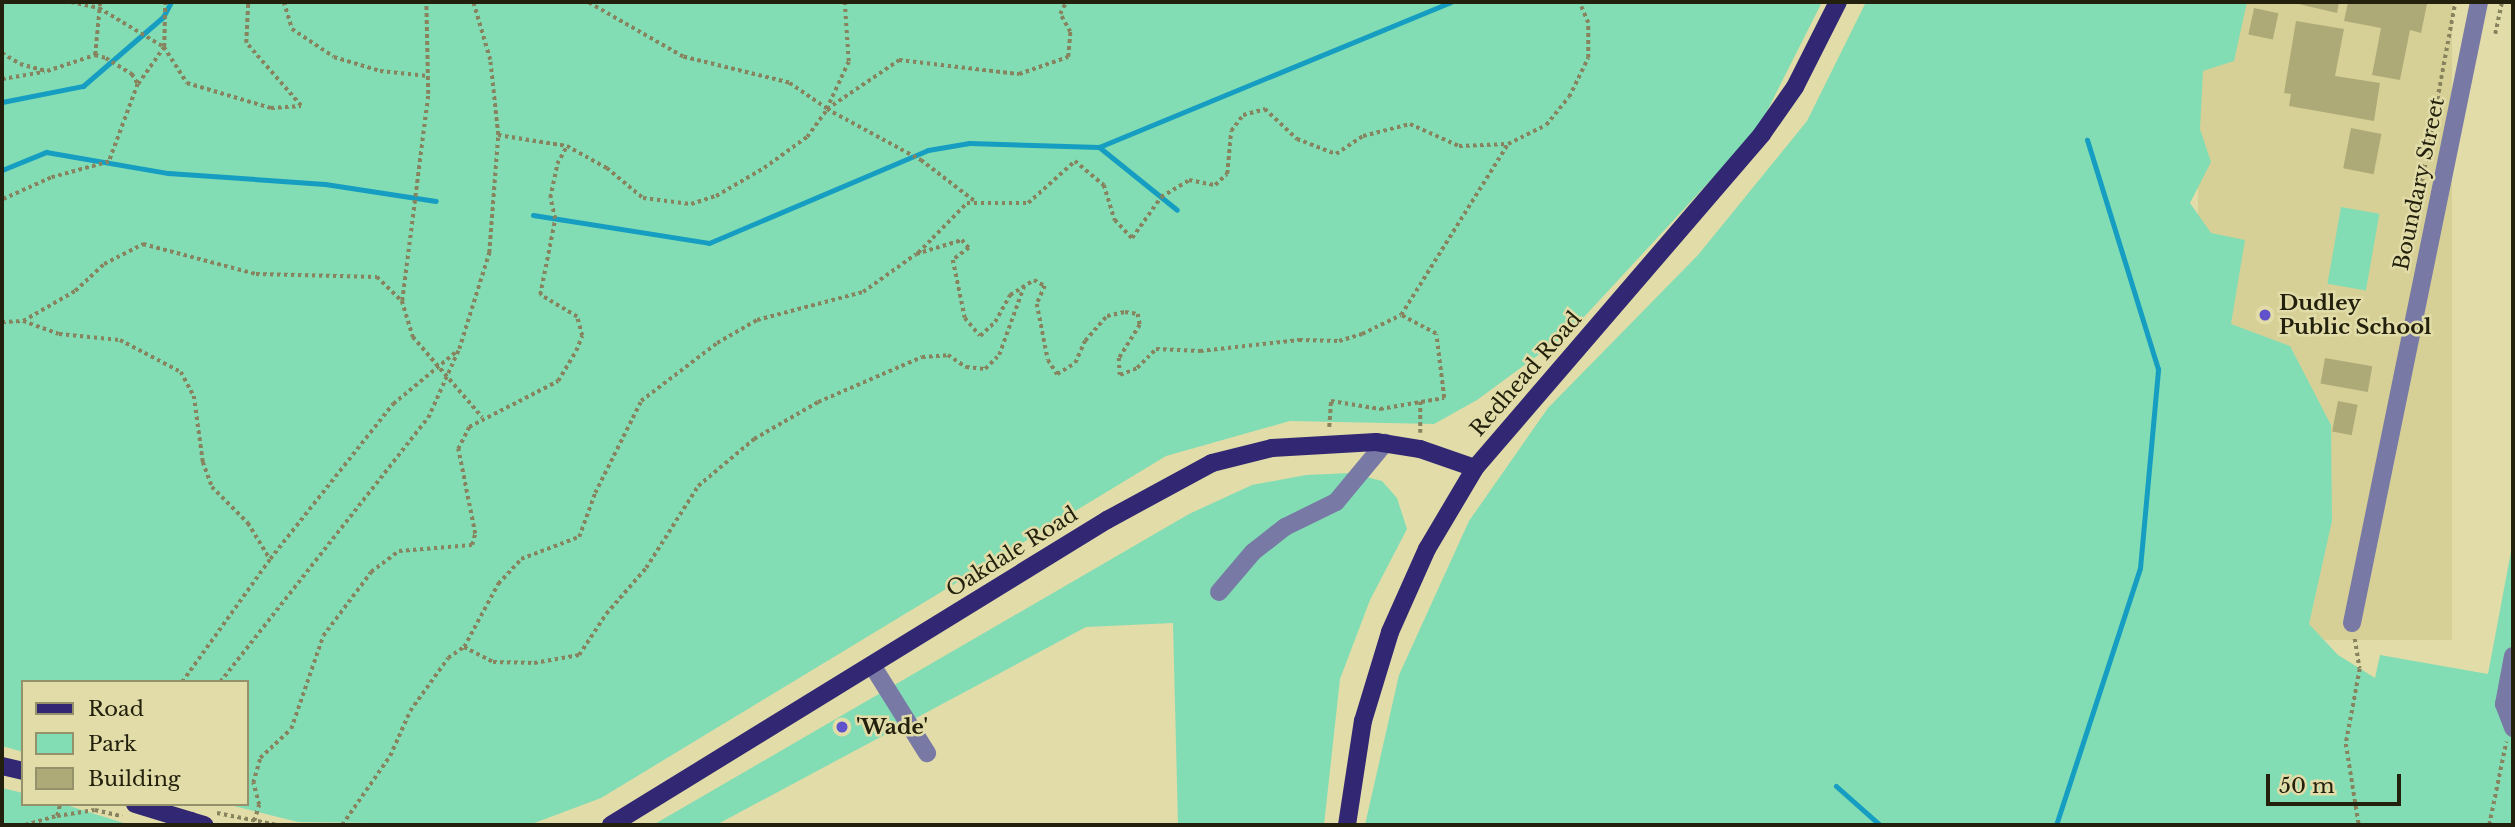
<!DOCTYPE html>
<style>
body{margin:0}
#map{position:relative;width:2515px;height:827px;overflow:hidden;background:#e1dca8;font-family:"Libre Baskerville",serif}
div>[style]{position:absolute}
[style*='--x']{left:calc(var(--x)*1px);top:calc(var(--y)*1px);width:calc(var(--w)*1px);rotate:calc(var(--a)*1deg)}
.built>*{inset:0;background:#d6d096;transform-origin:0 0}
.green>*{inset:0;background:#82ddb4;transform-origin:0 0}
.stream>*{height:5px;margin:-2.5px;padding:0 2.5px;transform-origin:2.5px;border-radius:2.5px;background:#169dc2}
.building>*{inset:0;background:#aeaa78;transform-origin:0 0}
.path>*{height:3.5px;margin-top:-1.75px;transform-origin:0;background:repeating-linear-gradient(90deg,#86835e 0 3.5px,transparent 0 7px)}
.minor>*{height:18px;margin:-9px;padding:0 9px;transform-origin:9px;border-radius:9px;background:#7879a5}
.major>*{height:18px;margin:-9px;padding:0 9px;transform-origin:9px;border-radius:9px;background:#312773}
.major-bridge>*{height:18px;margin:-9px;padding:0 9px;transform-origin:9px;border-radius:9px;background:#312773}
.dots>*{width:19px;height:19px;translate:-50% -50%;box-sizing:border-box;border:4px solid #e1dca8;border-radius:50%}
span{translate:-50% -50%;white-space:nowrap;text-align:center;line-height:1.15;-webkit-text-stroke:5px #e1dca8;paint-order:stroke}
.street-label{font-size:21px;color:#23210d}
.poi-label{font-size:21px;color:#23210d;font-weight:700}
.left{translate:0 -50%;text-align:left}
.frame{position:absolute;inset:0;border:4px solid #23210d;pointer-events:none}
.legend{position:absolute;left:21px;top:680px;width:228px;height:126px;box-sizing:border-box;background:#e1dca8;border:2px solid #95916a;margin:0;padding:9px 12px;list-style:none;font-size:21px;color:#23210d}
.legend li{display:flex;align-items:center;gap:14px;height:35px}
.legend b{width:35px;border:2px solid #95916a}
.scale{position:absolute;left:2266px;top:774px;width:135px;height:32px;box-sizing:border-box;border:4px solid #23210d;border-top:0;padding-left:9px;font-size:21px;line-height:24px;white-space:nowrap;color:#23210d;-webkit-text-stroke:5px #e1dca8;paint-order:stroke}
</style>
<div id="map">
<div class="built">
<i style="left:2198px;top:2px;width:254px;height:638px"></i>
</div>
<div class="green">
<i style="clip-path:polygon(2px 2px,1822px 2px,1758px 129px,1571px 331px,1477px 400px,1434px 424px,1290px 421px,1166px 456px,601px 798px,529px 825px,298px 822px,226px 804px,247px 804px,247px 682px,23px 682px,23px 752px,2px 746px)"></i>
<i style="clip-path:polygon(1866px 2px,2247px 2px,2234px 61px,2203px 71px,2200px 129px,2211px 162px,2190px 203px,2211px 233px,2245px 240px,2231px 324px,2290px 346px,2331px 425px,2332px 521px,2309px 624px,2338px 655px,2375px 678px,2380px 655px,2488px 674px,2513px 541px,2513px 825px,1365px 825px,1399px 675px,1469px 521px,1548px 408px,1698px 255px,1807px 121px)"></i>
<i style="left:2341px;top:207px;width:39px;height:78px;rotate:10deg"></i>
<i style="clip-path:polygon(1351px 473px,1382px 481px,1397px 498px,1407px 529px,1370px 600px,1340px 679px,1324px 825px,1178px 825px,1173px 623px,1086px 627px,716px 825px,653px 825px,1189px 514px,1252px 485px,1306px 475px)"></i>
<i style="clip-path:polygon(2px 788px,23px 793px,23px 804px,63px 804px,130px 825px,2px 825px)"></i>
</div>
<div class="stream">
<i style="--x:2;--y:102;--w:83;--a:-11.2"></i>
<i style="--x:83;--y:86;--w:106;--a:-40.8"></i>
<i style="--x:163;--y:17;--w:17;--a:-62"></i>
<i style="--x:1099;--y:147;--w:100;--a:38.9"></i>
<i style="--x:2;--y:170;--w:48;--a:-22.2"></i>
<i style="--x:46;--y:152;--w:124;--a:9.8"></i>
<i style="--x:168;--y:173;--w:157;--a:4"></i>
<i style="--x:325;--y:184;--w:112;--a:8.7"></i>
<i style="--x:533;--y:215;--w:178;--a:9"></i>
<i style="--x:709;--y:243;--w:238;--a:-23"></i>
<i style="--x:928;--y:150;--w:42;--a:-9.7"></i>
<i style="--x:969;--y:143;--w:130;--a:1.8"></i>
<i style="--x:1099;--y:147;--w:380;--a:-22.4"></i>
<i style="--x:1836;--y:786;--w:59;--a:41.6"></i>
<i style="--x:2056;--y:825;--w:270;--a:-71.9"></i>
<i style="--x:2140;--y:568;--w:200;--a:-84.8"></i>
<i style="--x:2158;--y:369;--w:240;--a:-107.2"></i>
</div>
<div class="building">
<i style="clip-path:polygon(2290px 2px,2339px 2px,2337px 13px)"></i>
<i style="clip-path:polygon(2348px 2px,2427px 4px,2421px 33px,2410px 30px,2400px 80px,2372px 75px,2381px 28px,2344px 21px)"></i>
<i style="left:2254px;top:8px;width:25px;height:27px;rotate:12deg"></i>
<i style="clip-path:polygon(2296px 21px,2344px 29px,2335px 76px,2380px 83px,2374px 121px,2289px 106px,2291px 94px,2284px 93px)"></i>
<i style="left:2351px;top:128px;width:31px;height:41px;rotate:11deg"></i>
<i style="left:2325px;top:358px;width:48px;height:26px;rotate:10deg"></i>
<i style="left:2338px;top:401px;width:20px;height:31px;rotate:11deg"></i>
</div>
<div class="path">
<i style="--x:71;--y:2;--w:29;--a:12"></i>
<i style="--x:99;--y:8;--w:76;--a:31"></i>
<i style="--x:164;--y:47;--w:43;--a:57.4"></i>
<i style="--x:187;--y:83;--w:88;--a:16.6"></i>
<i style="--x:271;--y:108;--w:30;--a:-4"></i>
<i style="--x:301;--y:106;--w:84;--a:-131.1"></i>
<i style="--x:246;--y:43;--w:41;--a:-87.2"></i>
<i style="--x:284;--y:2;--w:28;--a:73"></i>
<i style="--x:292;--y:29;--w:50;--a:33.7"></i>
<i style="--x:334;--y:57;--w:48;--a:16.9"></i>
<i style="--x:380;--y:71;--w:48;--a:5.9"></i>
<i style="--x:845;--y:2;--w:60;--a:86.2"></i>
<i style="--x:849;--y:62;--w:52;--a:115.1"></i>
<i style="--x:827;--y:109;--w:87;--a:-34.2"></i>
<i style="--x:899;--y:60;--w:121;--a:6.7"></i>
<i style="--x:1019;--y:74;--w:52;--a:-19.1"></i>
<i style="--x:1068;--y:57;--w:25;--a:-85"></i>
<i style="--x:1070;--y:32;--w:21;--a:-119"></i>
<i style="--x:1060;--y:14;--w:13;--a:-63"></i>
<i style="--x:2495;--y:34;--w:33;--a:-78"></i>
<i style="--x:2;--y:53;--w:21;--a:31"></i>
<i style="--x:20;--y:64;--w:28;--a:15"></i>
<i style="--x:47;--y:71;--w:51;--a:-18.4"></i>
<i style="--x:95;--y:55;--w:11;--a:15"></i>
<i style="--x:106;--y:58;--w:31;--a:32"></i>
<i style="--x:132;--y:74;--w:12;--a:59"></i>
<i style="--x:138;--y:84;--w:83;--a:110.4"></i>
<i style="--x:109;--y:162;--w:60;--a:164.6"></i>
<i style="--x:51;--y:178;--w:54;--a:155.8"></i>
<i style="--x:95;--y:55;--w:53;--a:-84.6"></i>
<i style="--x:2;--y:79;--w:43;--a:-9.5"></i>
<i style="--x:138;--y:84;--w:45;--a:-54.9"></i>
<i style="--x:164;--y:47;--w:45;--a:-88.7"></i>
<i style="--x:827;--y:109;--w:107;--a:28.5"></i>
<i style="--x:921;--y:160;--w:69;--a:37.4"></i>
<i style="--x:498;--y:135;--w:70;--a:9.1"></i>
<i style="--x:567;--y:146;--w:46;--a:28.8"></i>
<i style="--x:607;--y:168;--w:47;--a:39.8"></i>
<i style="--x:643;--y:198;--w:48;--a:7.1"></i>
<i style="--x:691;--y:204;--w:26;--a:-18"></i>
<i style="--x:716;--y:196;--w:56;--a:-30.3"></i>
<i style="--x:764;--y:168;--w:53;--a:-35.8"></i>
<i style="--x:807;--y:137;--w:34;--a:-54"></i>
<i style="--x:827;--y:109;--w:46;--a:-145.6"></i>
<i style="--x:789;--y:83;--w:109;--a:-166.2"></i>
<i style="--x:683;--y:57;--w:111;--a:-150.2"></i>
<i style="--x:2409;--y:251;--w:253;--a:-79.5"></i>
<i style="--x:918;--y:253;--w:70;--a:-45.6"></i>
<i style="--x:967;--y:203;--w:61;--a:0"></i>
<i style="--x:1028;--y:203;--w:63;--a:-41.8"></i>
<i style="--x:1075;--y:161;--w:38;--a:40"></i>
<i style="--x:1104;--y:185;--w:37;--a:73"></i>
<i style="--x:1115;--y:220;--w:25;--a:47"></i>
<i style="--x:1132;--y:238;--w:50;--a:-54.7"></i>
<i style="--x:1161;--y:197;--w:33;--a:-31"></i>
<i style="--x:1189;--y:180;--w:26;--a:11"></i>
<i style="--x:1215;--y:185;--w:16;--a:-43"></i>
<i style="--x:1227;--y:174;--w:43;--a:-84.7"></i>
<i style="--x:1231;--y:131;--w:20;--a:-53"></i>
<i style="--x:1243;--y:115;--w:23;--a:-15"></i>
<i style="--x:1265;--y:109;--w:44;--a:43.2"></i>
<i style="--x:1297;--y:139;--w:42;--a:21"></i>
<i style="--x:1336;--y:154;--w:32;--a:-34"></i>
<i style="--x:1363;--y:136;--w:49;--a:-14.3"></i>
<i style="--x:1410;--y:124;--w:54;--a:24.2"></i>
<i style="--x:1459;--y:146;--w:49;--a:-2.3"></i>
<i style="--x:402;--y:301;--w:38;--a:73"></i>
<i style="--x:413;--y:337;--w:106;--a:49.2"></i>
<i style="--x:23;--y:321;--w:60;--a:-30"></i>
<i style="--x:75;--y:291;--w:40;--a:-43"></i>
<i style="--x:104;--y:264;--w:44;--a:-27.1"></i>
<i style="--x:143;--y:244;--w:117;--a:14.9"></i>
<i style="--x:256;--y:274;--w:121;--a:1.4"></i>
<i style="--x:377;--y:277;--w:35;--a:44"></i>
<i style="--x:402;--y:301;--w:209;--a:-82.8"></i>
<i style="--x:428;--y:94;--w:92;--a:-91.2"></i>
<i style="--x:2;--y:322;--w:21;--a:-3"></i>
<i style="--x:23;--y:321;--w:38;--a:20"></i>
<i style="--x:59;--y:334;--w:61;--a:5.6"></i>
<i style="--x:120;--y:340;--w:69;--a:27.7"></i>
<i style="--x:181;--y:372;--w:27;--a:62"></i>
<i style="--x:194;--y:396;--w:67;--a:82.2"></i>
<i style="--x:203;--y:462;--w:27;--a:70"></i>
<i style="--x:212;--y:487;--w:51;--a:45"></i>
<i style="--x:248;--y:523;--w:42;--a:58.6"></i>
<i style="--x:1329;--y:427;--w:26;--a:-86"></i>
<i style="--x:1331;--y:401;--w:50;--a:9.3"></i>
<i style="--x:1380;--y:409;--w:65;--a:-9.8"></i>
<i style="--x:1444;--y:398;--w:64;--a:-97.1"></i>
<i style="--x:1436;--y:334;--w:40;--a:-152"></i>
<i style="--x:1420;--y:433;--w:31;--a:-90"></i>
<i style="--x:2355;--y:639;--w:30;--a:81"></i>
<i style="--x:2360;--y:669;--w:76;--a:100.6"></i>
<i style="--x:2346;--y:744;--w:82;--a:80.9"></i>
<i style="--x:464;--y:647;--w:33;--a:27"></i>
<i style="--x:493;--y:662;--w:41;--a:1.4"></i>
<i style="--x:534;--y:663;--w:46;--a:-10.1"></i>
<i style="--x:579;--y:655;--w:49;--a:-56.6"></i>
<i style="--x:606;--y:614;--w:61;--a:-49"></i>
<i style="--x:646;--y:568;--w:97;--a:-57.6"></i>
<i style="--x:698;--y:486;--w:73;--a:-40"></i>
<i style="--x:754;--y:439;--w:74;--a:-30"></i>
<i style="--x:818;--y:402;--w:113;--a:-23.4"></i>
<i style="--x:922;--y:357;--w:26;--a:-4"></i>
<i style="--x:948;--y:355;--w:22;--a:34"></i>
<i style="--x:966;--y:367;--w:19;--a:6"></i>
<i style="--x:985;--y:369;--w:20;--a:-45"></i>
<i style="--x:999;--y:355;--w:73;--a:-70.1"></i>
<i style="--x:182;--y:682;--w:151;--a:-54.4"></i>
<i style="--x:270;--y:559;--w:198;--a:-51.6"></i>
<i style="--x:393;--y:404;--w:83;--a:-39.6"></i>
<i style="--x:220;--y:682;--w:336;--a:-51.8"></i>
<i style="--x:428;--y:418;--w:76;--a:-65.8"></i>
<i style="--x:459;--y:349;--w:101;--a:-72.6"></i>
<i style="--x:489;--y:253;--w:118;--a:-85.6"></i>
<i style="--x:498;--y:135;--w:75;--a:-96.1"></i>
<i style="--x:490;--y:60;--w:60;--a:-106.3"></i>
<i style="--x:217;--y:813;--w:61;--a:11.3"></i>
<i style="--x:57;--y:816;--w:38;--a:-9"></i>
<i style="--x:95;--y:810;--w:28;--a:13"></i>
<i style="--x:254;--y:821;--w:17;--a:-73"></i>
<i style="--x:259;--y:805;--w:23;--a:-105"></i>
<i style="--x:253;--y:783;--w:26;--a:-74"></i>
<i style="--x:260;--y:758;--w:42;--a:-43.1"></i>
<i style="--x:291;--y:729;--w:98;--a:-71"></i>
<i style="--x:323;--y:636;--w:80;--a:-53.1"></i>
<i style="--x:371;--y:572;--w:35;--a:-37"></i>
<i style="--x:399;--y:551;--w:73;--a:-4.7"></i>
<i style="--x:472;--y:545;--w:11;--a:-75"></i>
<i style="--x:475;--y:534;--w:87;--a:-101.3"></i>
<i style="--x:458;--y:449;--w:25;--a:-63"></i>
<i style="--x:469;--y:427;--w:100;--a:-27.3"></i>
<i style="--x:558;--y:381;--w:35;--a:-59"></i>
<i style="--x:576;--y:351;--w:16;--a:-68"></i>
<i style="--x:582;--y:336;--w:20;--a:-105"></i>
<i style="--x:577;--y:317;--w:43;--a:-149.3"></i>
<i style="--x:540;--y:295;--w:77;--a:-78.8"></i>
<i style="--x:555;--y:219;--w:22;--a:-103"></i>
<i style="--x:550;--y:198;--w:35;--a:-78"></i>
<i style="--x:557;--y:164;--w:21;--a:-61"></i>
<i style="--x:25;--y:825;--w:33;--a:-16"></i>
<i style="--x:57;--y:816;--w:12;--a:-76"></i>
<i style="--x:342;--y:825;--w:84;--a:-55.2"></i>
<i style="--x:390;--y:756;--w:49;--a:-66"></i>
<i style="--x:410;--y:711;--w:65;--a:-54.4"></i>
<i style="--x:448;--y:658;--w:19;--a:-35"></i>
<i style="--x:464;--y:647;--w:72;--a:-61.6"></i>
<i style="--x:498;--y:584;--w:34;--a:-47"></i>
<i style="--x:521;--y:559;--w:62;--a:-20.8"></i>
<i style="--x:579;--y:537;--w:47;--a:-70"></i>
<i style="--x:595;--y:493;--w:103;--a:-63.4"></i>
<i style="--x:641;--y:401;--w:96;--a:-37.3"></i>
<i style="--x:717;--y:343;--w:46;--a:-29.9"></i>
<i style="--x:757;--y:320;--w:110;--a:-14.8"></i>
<i style="--x:863;--y:292;--w:65;--a:-35.6"></i>
<i style="--x:916;--y:254;--w:48;--a:-16.9"></i>
<i style="--x:962;--y:240;--w:11;--a:49"></i>
<i style="--x:969;--y:248;--w:20;--a:143"></i>
<i style="--x:953;--y:260;--w:59;--a:78.3"></i>
<i style="--x:965;--y:318;--w:23;--a:50"></i>
<i style="--x:980;--y:336;--w:21;--a:-43"></i>
<i style="--x:995;--y:322;--w:31;--a:-61"></i>
<i style="--x:1010;--y:295;--w:28;--a:-32"></i>
<i style="--x:1034;--y:280;--w:13;--a:29"></i>
<i style="--x:1045;--y:286;--w:20;--a:114"></i>
<i style="--x:1037;--y:304;--w:57;--a:78.9"></i>
<i style="--x:1048;--y:360;--w:17;--a:57"></i>
<i style="--x:1057;--y:374;--w:21;--a:-31"></i>
<i style="--x:1075;--y:363;--w:24;--a:-66"></i>
<i style="--x:1085;--y:341;--w:33;--a:-49"></i>
<i style="--x:1107;--y:316;--w:18;--a:-13"></i>
<i style="--x:1125;--y:312;--w:13;--a:9"></i>
<i style="--x:1138;--y:314;--w:11;--a:80"></i>
<i style="--x:1140;--y:325;--w:39;--a:122"></i>
<i style="--x:1119;--y:358;--w:17;--a:87"></i>
<i style="--x:1120;--y:375;--w:18;--a:-22"></i>
<i style="--x:1137;--y:368;--w:27;--a:-45"></i>
<i style="--x:1156;--y:349;--w:44;--a:2.6"></i>
<i style="--x:1200;--y:351;--w:100;--a:-6.3"></i>
<i style="--x:1299;--y:340;--w:40;--a:1.4"></i>
<i style="--x:1339;--y:341;--w:24;--a:-17"></i>
<i style="--x:1362;--y:334;--w:43;--a:-26"></i>
<i style="--x:1401;--y:315;--w:202;--a:-58"></i>
<i style="--x:1508;--y:144;--w:42;--a:-26.6"></i>
<i style="--x:1546;--y:125;--w:36;--a:-51"></i>
<i style="--x:1569;--y:97;--w:43;--a:-64"></i>
<i style="--x:1588;--y:58;--w:35;--a:-90"></i>
<i style="--x:1588;--y:23;--w:23;--a:-113"></i>
<i style="--x:2489;--y:825;--w:85;--a:-78.4"></i>
</div>
<div class="minor">
<i style="--x:1219;--y:592;--w:52;--a:-49.6"></i>
<i style="--x:1253;--y:552;--w:41;--a:-38"></i>
<i style="--x:1285;--y:527;--w:57;--a:-26.1"></i>
<i style="--x:1336;--y:502;--w:77;--a:-50.3"></i>
<i style="--x:2352;--y:623;--w:634;--a:-78.44"></i>
<i style="--x:2513;--y:656;--w:49;--a:100.6"></i>
<i style="--x:2504;--y:704;--w:26;--a:69"></i>
<i style="--x:872;--y:665;--w:104;--a:58"></i>
</div>
<div class="major">
<i style="--x:2;--y:766;--w:22;--a:13"></i>
<i style="--x:191;--y:821;--w:14;--a:17"></i>
<i style="--x:611;--y:825;--w:582;--a:-31.59"></i>
<i style="--x:1107;--y:520;--w:119;--a:-28.5"></i>
<i style="--x:1212;--y:463;--w:62;--a:-14"></i>
<i style="--x:1272;--y:448;--w:104;--a:-3.3"></i>
<i style="--x:1376;--y:442;--w:45;--a:9"></i>
<i style="--x:1420;--y:449;--w:58;--a:19.1"></i>
<i style="--x:1347;--y:825;--w:105;--a:-81.3"></i>
<i style="--x:1363;--y:721;--w:93;--a:-73.1"></i>
<i style="--x:1390;--y:632;--w:91;--a:-66"></i>
<i style="--x:1427;--y:549;--w:94;--a:-59.3"></i>
<i style="--x:1475;--y:468;--w:440;--a:-49.3"></i>
<i style="--x:1762;--y:134;--w:57;--a:-54.9"></i>
<i style="--x:1795;--y:87;--w:95;--a:-63.2"></i>
</div>
<div class="major-bridge">
<i style="--x:135;--y:804;--w:59;--a:16.9"></i>
</div>
<div class="dots">
<i style="left:2265px;top:315px;background:#5f52cb"></i>
<i style="left:842px;top:727px;background:#5f52cb"></i>
</div>
<div class="street-label">
<span style="left:2419px;top:184px;rotate:-78deg">Boundary Street</span>
<span style="left:1526px;top:374px;rotate:-49deg">Redhead Road</span>
<span style="left:1012px;top:552px;rotate:-32deg">Oakdale Road</span>
</div>
<div class="poi-label">
<span class="left" style="left:2279px;top:315px">Dudley<br>Public School</span>
<span class="left" style="left:856px;top:727px">'Wade'</span>
</div>
<div class="frame"></div>
<ul class="legend">
<li><b style="height:9px;background:#312773"></b>Road</li>
<li><b style="height:19px;background:#82ddb4"></b>Park</li>
<li><b style="height:19px;background:#aeaa78"></b>Building</li>
</ul>
<div class="scale">50 m</div>
</div>
